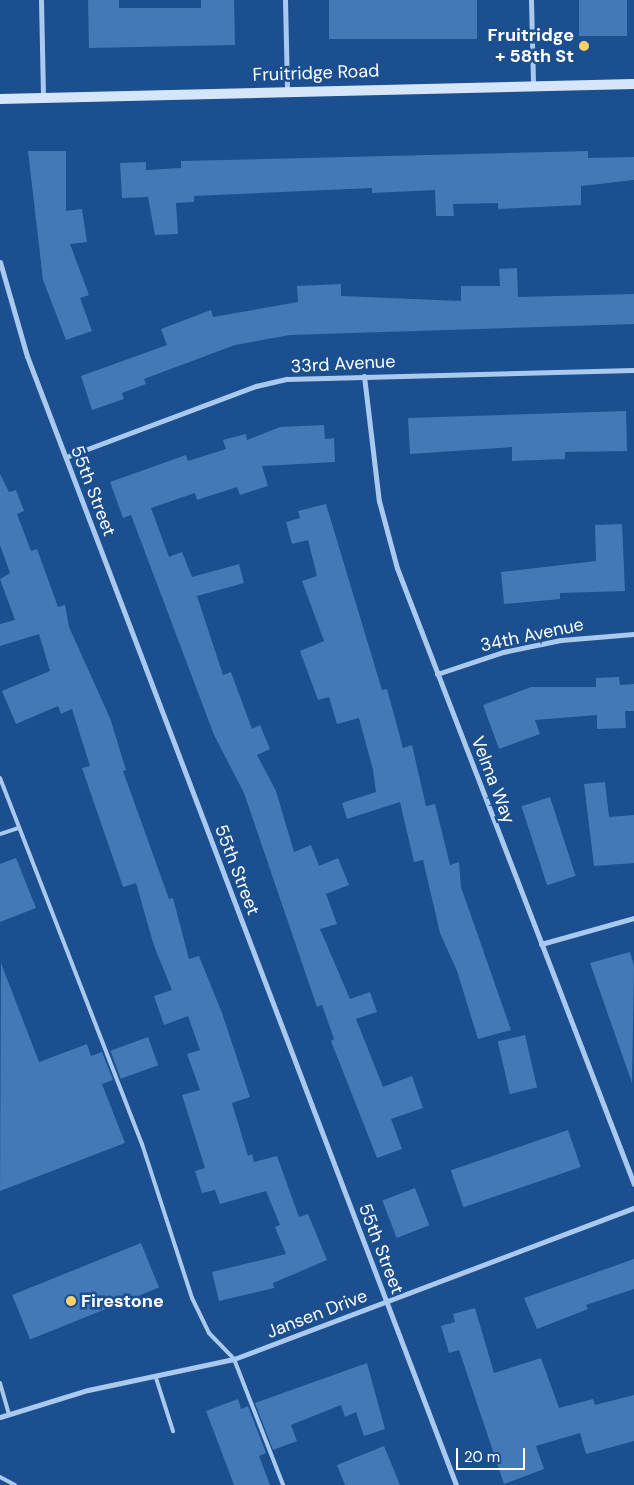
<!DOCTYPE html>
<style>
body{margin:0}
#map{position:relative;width:634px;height:1485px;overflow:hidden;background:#1b4f8f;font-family:"DM Sans",sans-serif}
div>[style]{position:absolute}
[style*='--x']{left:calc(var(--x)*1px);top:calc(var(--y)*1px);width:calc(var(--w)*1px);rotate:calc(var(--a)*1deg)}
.building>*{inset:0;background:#4478b7;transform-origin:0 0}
.lane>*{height:4px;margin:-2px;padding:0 2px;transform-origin:2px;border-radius:2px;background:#a9c9ee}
.street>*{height:5px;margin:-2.5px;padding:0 2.5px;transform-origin:2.5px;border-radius:2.5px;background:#a9c9ee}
.secondary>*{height:10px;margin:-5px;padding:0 5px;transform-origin:5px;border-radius:5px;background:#d6e6fa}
.dots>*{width:14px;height:14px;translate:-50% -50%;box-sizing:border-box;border:2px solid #1b4f8f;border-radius:50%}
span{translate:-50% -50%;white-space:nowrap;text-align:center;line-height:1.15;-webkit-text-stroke:5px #1b4f8f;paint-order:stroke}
.poi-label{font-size:18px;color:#fff;font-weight:700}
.right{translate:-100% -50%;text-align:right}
.left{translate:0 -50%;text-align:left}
.street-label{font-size:18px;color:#fff}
.scale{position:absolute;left:456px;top:1448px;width:69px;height:22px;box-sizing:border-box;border:2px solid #fff;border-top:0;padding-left:6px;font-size:15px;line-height:18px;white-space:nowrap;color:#fff;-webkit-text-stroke:4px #1b4f8f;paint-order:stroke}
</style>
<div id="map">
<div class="building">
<i style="clip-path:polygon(88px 0,119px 0,119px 8px,201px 8px,201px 0,234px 0,235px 45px,89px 48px)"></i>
<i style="left:329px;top:0;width:148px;height:39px"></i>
<i style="left:579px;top:0;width:48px;height:36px"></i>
<i style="clip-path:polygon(28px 151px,66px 151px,66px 211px,82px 209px,87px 242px,70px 244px,89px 295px,80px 298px,92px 331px,66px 340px,43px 280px)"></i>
<i style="clip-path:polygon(588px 151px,588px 158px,634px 157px,634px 180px,581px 186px,581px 205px,498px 209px,498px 203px,453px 204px,454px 216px,436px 216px,435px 190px,372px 193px,372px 188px,194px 196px,194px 202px,176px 203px,178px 234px,155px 235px,148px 197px,122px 198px,120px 163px,146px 162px,146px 170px,181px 168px,181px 161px)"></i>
<i style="clip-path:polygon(517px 268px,518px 297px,634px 294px,634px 324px,290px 335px,235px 345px,144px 379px,146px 384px,122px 393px,124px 399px,92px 410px,81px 376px,167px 345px,161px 329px,211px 310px,213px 317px,298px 302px,297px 286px,341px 284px,341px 296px,461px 301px,461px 286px,500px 286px,499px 269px)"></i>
<i style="clip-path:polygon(626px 411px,627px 451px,565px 452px,565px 459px,512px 461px,512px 447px,410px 454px,408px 418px)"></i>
<i style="clip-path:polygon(324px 425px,325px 439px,334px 438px,335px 462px,262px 466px,268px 486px,240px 495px,237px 487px,197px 500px,195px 493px,151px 508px,169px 557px,182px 552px,192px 577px,239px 564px,244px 583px,197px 596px,223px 675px,231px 672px,252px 729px,260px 725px,270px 749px,257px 755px,276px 791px,294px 852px,311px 845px,319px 866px,338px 858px,349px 885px,326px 894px,337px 924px,320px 929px,350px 999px,370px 992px,377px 1012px,356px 1019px,383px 1087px,412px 1076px,423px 1108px,391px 1119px,402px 1149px,377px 1158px,331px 1041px,334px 1039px,322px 1005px,317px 1007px,244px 793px,214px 735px,131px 515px,123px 518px,110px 482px,186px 455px,188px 461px,226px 449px,223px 440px,246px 434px,247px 440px,280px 427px)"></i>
<i style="clip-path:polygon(0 474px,9px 492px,16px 490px,24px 511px,17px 514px,31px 551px,37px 549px,58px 607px,65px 605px,69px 627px,110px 718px,126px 770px,123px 771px,169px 899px,173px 898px,189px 959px,199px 956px,222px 1013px,250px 1097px,232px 1103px,248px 1156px,252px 1154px,254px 1162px,277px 1156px,299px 1217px,308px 1214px,327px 1260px,273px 1283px,274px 1288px,219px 1301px,212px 1272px,286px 1254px,275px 1227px,280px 1225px,266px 1191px,220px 1204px,215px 1190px,202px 1193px,195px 1171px,205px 1168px,182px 1095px,200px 1090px,187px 1054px,200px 1050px,188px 1016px,164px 1025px,154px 996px,172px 990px,154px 946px,136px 883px,123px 887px,82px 768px,90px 766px,72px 709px,61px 714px,58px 706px,16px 724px,2px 691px,50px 671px,39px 634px,0 646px,0 624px,15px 620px,0 579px,10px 573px,0 545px)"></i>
<i style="clip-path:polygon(326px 504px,382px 690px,387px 689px,403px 748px,412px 745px,426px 806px,435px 804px,450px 865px,459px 862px,461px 887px,511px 1030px,478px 1039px,457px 971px,440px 933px,423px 860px,414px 862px,400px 802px,347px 819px,342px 803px,376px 792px,373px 770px,359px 718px,337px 724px,329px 697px,318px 700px,300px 651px,324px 641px,302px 581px,317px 576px,308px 540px,292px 544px,286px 522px,300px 518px,298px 511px)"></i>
<i style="clip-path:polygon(622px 524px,625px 591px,560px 593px,560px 599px,504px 604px,501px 572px,596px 561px,595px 525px)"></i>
<i style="clip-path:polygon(619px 677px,620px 685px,634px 684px,634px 711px,625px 711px,626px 728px,597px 729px,597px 715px,535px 720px,540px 734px,499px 749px,483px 705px,531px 687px,596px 687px,596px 678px)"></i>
<i style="clip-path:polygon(605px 782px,609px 817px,634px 815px,634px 863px,594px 866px,584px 784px)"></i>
<i style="left:550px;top:797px;width:83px;height:30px;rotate:72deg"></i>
<i style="clip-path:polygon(16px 858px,36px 908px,0 922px,0 864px)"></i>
<i style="clip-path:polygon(630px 952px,634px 966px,632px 1083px,590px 963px)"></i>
<i style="clip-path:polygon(1px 963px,39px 1062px,87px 1044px,91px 1056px,102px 1052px,113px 1080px,102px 1084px,125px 1143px,0 1191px)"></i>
<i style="left:525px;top:1035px;width:54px;height:28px;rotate:77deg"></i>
<i style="left:148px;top:1037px;width:30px;height:40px;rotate:70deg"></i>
<i style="left:568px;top:1130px;width:39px;height:124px;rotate:71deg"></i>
<i style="left:415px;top:1188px;width:40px;height:35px;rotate:69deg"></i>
<i style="left:141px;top:1243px;width:48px;height:139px;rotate:68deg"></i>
<i style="clip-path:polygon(634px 1259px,634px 1289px,586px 1305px,588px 1309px,537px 1329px,524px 1298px)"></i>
<i style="clip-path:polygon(475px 1308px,494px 1373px,541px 1358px,559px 1408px,593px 1399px,595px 1405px,634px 1395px,634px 1441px,586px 1454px,580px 1433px,536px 1446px,544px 1469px,504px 1484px,459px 1350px,449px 1353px,441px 1326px,455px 1322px,453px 1314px)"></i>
<i style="clip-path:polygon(367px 1363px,385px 1429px,364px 1436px,356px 1412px,345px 1417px,341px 1405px,291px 1425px,297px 1441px,273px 1450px,255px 1403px)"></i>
<i style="clip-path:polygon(238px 1399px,241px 1409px,248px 1406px,266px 1453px,259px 1456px,270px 1485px,234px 1485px,206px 1411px)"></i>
<i style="clip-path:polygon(384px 1446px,400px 1485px,345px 1485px,337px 1465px)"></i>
</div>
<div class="lane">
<i style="--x:0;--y:778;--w:393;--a:68.8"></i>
<i style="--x:142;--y:1144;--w:162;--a:72"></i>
<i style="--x:192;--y:1298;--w:39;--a:64"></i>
<i style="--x:209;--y:1333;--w:36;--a:46"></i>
<i style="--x:234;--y:1359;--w:135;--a:68.7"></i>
<i style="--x:0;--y:834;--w:19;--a:-18"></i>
<i style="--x:156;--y:1378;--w:56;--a:72.2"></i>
<i style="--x:0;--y:1383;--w:32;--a:74"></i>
<i style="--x:0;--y:1477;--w:17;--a:28"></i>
</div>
<div class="street">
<i style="--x:41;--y:0;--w:97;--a:88.8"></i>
<i style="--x:285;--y:0;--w:90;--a:88.7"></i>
<i style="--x:531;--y:0;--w:84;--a:88.6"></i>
<i style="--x:0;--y:262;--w:98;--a:74"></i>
<i style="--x:27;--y:356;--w:1208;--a:69.19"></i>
<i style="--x:364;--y:376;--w:126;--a:83.2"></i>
<i style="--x:379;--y:501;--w:69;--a:75"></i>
<i style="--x:397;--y:568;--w:660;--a:68.96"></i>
<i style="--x:66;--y:457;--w:203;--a:-20.5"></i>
<i style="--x:256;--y:386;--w:32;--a:-13"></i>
<i style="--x:287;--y:379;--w:347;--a:-1.5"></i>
<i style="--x:437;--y:674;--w:70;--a:-18.4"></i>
<i style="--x:503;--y:652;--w:59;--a:-11.7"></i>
<i style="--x:561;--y:640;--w:73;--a:-4.7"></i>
<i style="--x:541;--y:944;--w:97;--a:-15.6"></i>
<i style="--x:0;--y:1417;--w:92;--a:-17.1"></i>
<i style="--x:88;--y:1390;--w:149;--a:-12"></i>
<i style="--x:234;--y:1359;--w:428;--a:-20.7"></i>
</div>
<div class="secondary">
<i style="--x:0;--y:99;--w:634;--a:-1.36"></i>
</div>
<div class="dots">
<i style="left:584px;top:46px;background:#ffd166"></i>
<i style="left:71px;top:1301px;background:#ffd166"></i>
</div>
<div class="poi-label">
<span class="right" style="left:574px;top:46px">Fruitridge<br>+ 58th St</span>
<span class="left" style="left:81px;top:1301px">Firestone</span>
</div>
<div class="street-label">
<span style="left:316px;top:73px;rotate:-2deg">Fruitridge Road</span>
<span style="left:343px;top:364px;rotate:-3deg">33rd Avenue</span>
<span style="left:93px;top:491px;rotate:69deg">55th Street</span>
<span style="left:532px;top:635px;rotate:-12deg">34th Avenue</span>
<span style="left:493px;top:780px;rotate:69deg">Velma Way</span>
<span style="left:237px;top:870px;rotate:69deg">55th Street</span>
<span style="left:381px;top:1249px;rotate:69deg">55th Street</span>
<span style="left:317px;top:1314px;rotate:-21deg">Jansen Drive</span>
</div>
<div class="scale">20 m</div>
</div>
